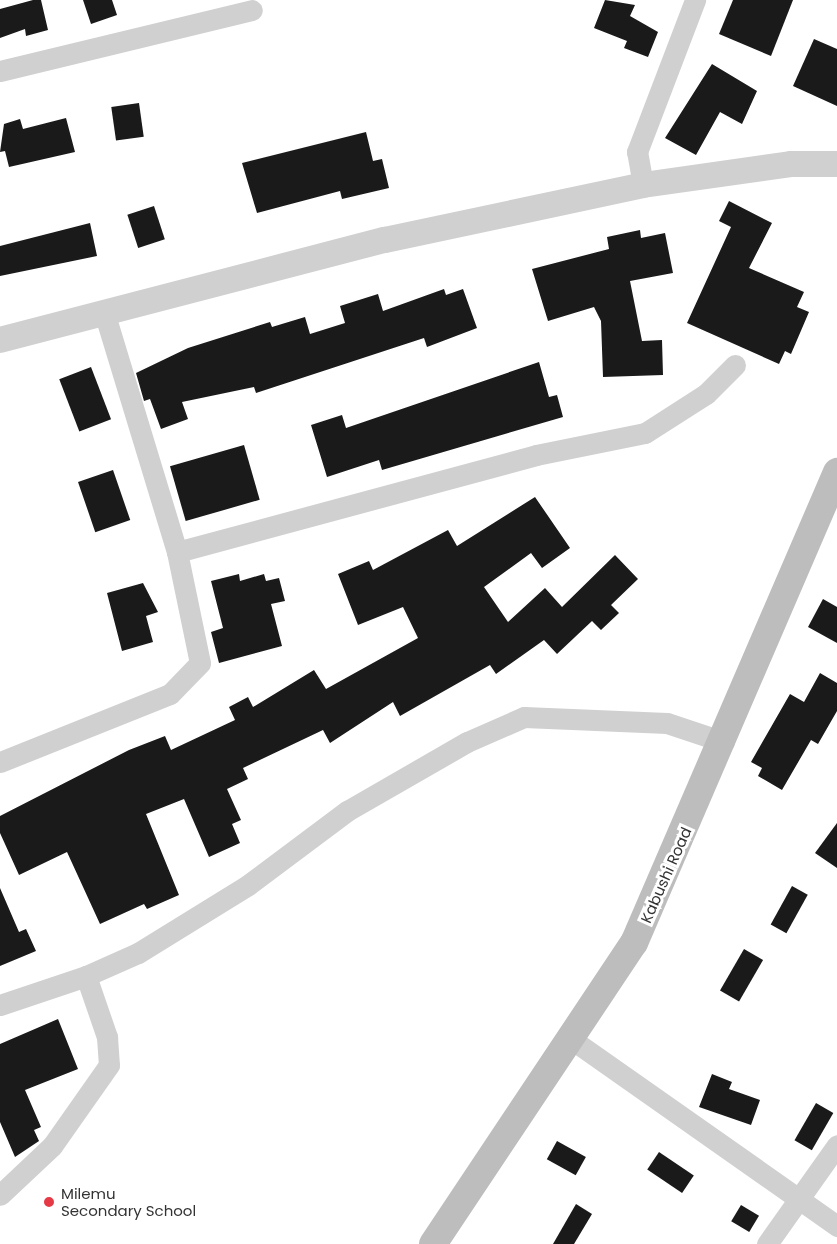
<!DOCTYPE html>
<style>
body{margin:0}
#map{position:relative;width:837px;height:1244px;overflow:hidden;background:#fff;font-family:Poppins,sans-serif}
div>[style]{position:absolute}
[style*='--x']{left:calc(var(--x)*1px);top:calc(var(--y)*1px);width:calc(var(--w)*1px);rotate:calc(var(--a)*1deg)}
.building>*{inset:0;background:#1a1a1a;transform-origin:0 0}
.minor>*{height:21px;margin:-10.5px;padding:0 10.5px;transform-origin:10.5px;border-radius:10.5px;background:#d0d0d0}
.tertiary>*{height:26px;margin:-13px;padding:0 13px;transform-origin:13px;border-radius:13px;background:#d0d0d0}
.secondary>*{height:28px;margin:-14px;padding:0 14px;transform-origin:14px;border-radius:14px;background:#bdbdbd}
.dots>*{width:16px;height:16px;translate:-50% -50%;box-sizing:border-box;border:3px solid #fff;border-radius:50%}
span{translate:-50% -50%;white-space:nowrap;text-align:center;line-height:1.15;-webkit-text-stroke:6px #fff;paint-order:stroke}
.street-label{font-size:15px;color:#333}
.poi-label{font-size:15px;color:#333}
.left{translate:0 -50%;text-align:left}
</style>
<div id="map">
<div class="building">
<i style="clip-path:polygon(33px 0,41px 0,48px 30px,26px 36px,25px 29px,0 38px,0 9px)"></i>
<i style="clip-path:polygon(83px 0,112px 0,117px 15px,91px 24px)"></i>
<i style="clip-path:polygon(605px 0,635px 5px,630px 16px,658px 32px,648px 57px,624px 48px,627px 41px,594px 28px)"></i>
<i style="clip-path:polygon(733px 0,793px 0,771px 56px,719px 34px)"></i>
<i style="clip-path:polygon(814px 39px,837px 49px,837px 106px,793px 86px)"></i>
<i style="clip-path:polygon(712px 64px,757px 91px,742px 124px,720px 112px,696px 155px,665px 138px)"></i>
<i style="left:139px;top:103px;width:34px;height:28px;rotate:82deg"></i>
<i style="clip-path:polygon(66px 118px,75px 152px,9px 167px,5px 151px,0 152px,4px 124px,20px 119px,23px 129px)"></i>
<i style="clip-path:polygon(366px 132px,373px 161px,382px 159px,389px 188px,342px 199px,340px 191px,257px 213px,242px 163px)"></i>
<i style="clip-path:polygon(729px 201px,772px 223px,749px 268px,804px 292px,797px 307px,809px 312px,791px 354px,785px 351px,779px 364px,687px 323px,731px 227px,719px 221px)"></i>
<i style="left:154px;top:206px;width:35px;height:28px;rotate:72deg"></i>
<i style="clip-path:polygon(90px 223px,97px 256px,0 276px,0 246px)"></i>
<i style="clip-path:polygon(640px 230px,641px 238px,665px 233px,673px 273px,630px 281px,642px 341px,662px 340px,663px 375px,603px 377px,601px 321px,594px 307px,548px 321px,532px 269px,609px 249px,607px 237px)"></i>
<i style="clip-path:polygon(444px 289px,446px 295px,463px 289px,477px 328px,427px 347px,424px 338px,256px 393px,254px 387px,182px 402px,188px 419px,161px 429px,150px 399px,144px 401px,136px 373px,188px 348px,270px 322px,272px 327px,305px 317px,310px 334px,345px 323px,340px 306px,378px 294px,383px 311px)"></i>
<i style="clip-path:polygon(539px 362px,549px 397px,557px 395px,563px 417px,382px 470px,379px 460px,327px 477px,311px 425px,342px 415px,346px 428px)"></i>
<i style="left:91px;top:367px;width:56px;height:34px;rotate:69deg"></i>
<i style="left:244px;top:445px;width:57px;height:77px;rotate:74deg"></i>
<i style="left:113px;top:470px;width:53px;height:37px;rotate:71deg"></i>
<i style="clip-path:polygon(535px 497px,570px 548px,542px 568px,531px 553px,484px 587px,508px 622px,545px 588px,562px 607px,615px 555px,638px 579px,611px 605px,619px 613px,601px 630px,592px 621px,557px 654px,544px 640px,496px 674px,490px 665px,400px 716px,393px 702px,330px 743px,323px 730px,243px 768px,248px 779px,227px 789px,241px 820px,232px 824px,240px 843px,209px 857px,184px 799px,146px 814px,179px 895px,147px 909px,144px 904px,100px 924px,67px 852px,19px 875px,0 833px,0 816px,129px 750px,165px 736px,171px 750px,235px 720px,229px 707px,248px 697px,253px 707px,314px 670px,326px 689px,418px 638px,403px 607px,358px 625px,338px 574px,369px 561px,373px 570px,448px 530px,457px 546px)"></i>
<i style="clip-path:polygon(239px 574px,240px 581px,264px 574px,266px 581px,279px 578px,285px 601px,271px 604px,282px 646px,219px 663px,211px 632px,223px 628px,211px 581px)"></i>
<i style="clip-path:polygon(143px 583px,158px 612px,146px 616px,153px 642px,122px 651px,107px 593px)"></i>
<i style="clip-path:polygon(823px 599px,837px 607px,837px 643px,808px 627px)"></i>
<i style="clip-path:polygon(820px 673px,837px 683px,837px 711px,818px 744px,811px 740px,782px 790px,758px 776px,762px 768px,751px 762px,790px 694px,804px 702px)"></i>
<i style="clip-path:polygon(837px 823px,837px 868px,815px 853px)"></i>
<i style="left:792px;top:886px;width:18px;height:44px;rotate:29deg"></i>
<i style="clip-path:polygon(0 888px,19px 932px,26px 929px,36px 951px,0 966px)"></i>
<i style="left:744px;top:949px;width:22px;height:48px;rotate:30deg"></i>
<i style="clip-path:polygon(58px 1019px,78px 1069px,25px 1090px,41px 1127px,34px 1130px,39px 1141px,15px 1157px,0 1122px,0 1044px)"></i>
<i style="clip-path:polygon(712px 1074px,732px 1082px,729px 1089px,760px 1100px,751px 1125px,699px 1107px)"></i>
<i style="left:816px;top:1103px;width:20px;height:43px;rotate:30deg"></i>
<i style="left:557px;top:1141px;width:33px;height:21px;rotate:29deg"></i>
<i style="left:659px;top:1152px;width:42px;height:21px;rotate:34deg"></i>
<i style="clip-path:polygon(576px 1204px,592px 1214px,574px 1244px,553px 1244px)"></i>
<i style="left:741px;top:1205px;width:21px;height:19px;rotate:31deg"></i>
</div>
<div class="minor">
<i style="--x:0;--y:71;--w:259;--a:-13.6"></i>
<i style="--x:643;--y:185;--w:34;--a:-100"></i>
<i style="--x:637;--y:152;--w:163;--a:-69.1"></i>
<i style="--x:177;--y:552;--w:372;--a:-15.1"></i>
<i style="--x:536;--y:455;--w:111;--a:-11.4"></i>
<i style="--x:645;--y:433;--w:72;--a:-32.6"></i>
<i style="--x:706;--y:394;--w:41;--a:-45"></i>
<i style="--x:0;--y:762;--w:183;--a:-21.8"></i>
<i style="--x:170;--y:694;--w:43;--a:-45.9"></i>
<i style="--x:200;--y:663;--w:113;--a:-101.7"></i>
<i style="--x:177;--y:552;--w:251;--a:-106.9"></i>
<i style="--x:86;--y:976;--w:57;--a:-23.9"></i>
<i style="--x:138;--y:953;--w:129;--a:-31.7"></i>
<i style="--x:248;--y:885;--w:124;--a:-36.8"></i>
<i style="--x:347;--y:811;--w:138;--a:-29.9"></i>
<i style="--x:467;--y:742;--w:62;--a:-23.7"></i>
<i style="--x:524;--y:717;--w:143;--a:2.4"></i>
<i style="--x:667;--y:723;--w:60;--a:18.4"></i>
<i style="--x:0;--y:1005;--w:91;--a:-18.6"></i>
<i style="--x:86;--y:976;--w:65;--a:71"></i>
<i style="--x:107;--y:1037;--w:28;--a:86"></i>
<i style="--x:109;--y:1065;--w:99;--a:125.1"></i>
<i style="--x:52;--y:1146;--w:71;--a:136.7"></i>
<i style="--x:574;--y:1041;--w:322;--a:35.1"></i>
<i style="--x:767;--y:1244;--w:121;--a:-54.7"></i>
</div>
<div class="tertiary">
<i style="--x:0;--y:340;--w:398;--a:-14.6"></i>
<i style="--x:385;--y:240;--w:264;--a:-12"></i>
<i style="--x:643;--y:185;--w:149;--a:-8.1"></i>
<i style="--x:791;--y:164;--w:46;--a:0"></i>
</div>
<div class="secondary">
<i style="--x:433;--y:1244;--w:362;--a:-56.3"></i>
<i style="--x:634;--y:943;--w:513;--a:-66.68"></i>
</div>
<div class="dots">
<i style="left:49px;top:1202px;background:#e63946"></i>
</div>
<div class="street-label">
<span style="left:666px;top:875px;rotate:-66deg">Kabushi Road</span>
</div>
<div class="poi-label">
<span class="left" style="left:61px;top:1202px">Milemu<br>Secondary School</span>
</div>
</div>
